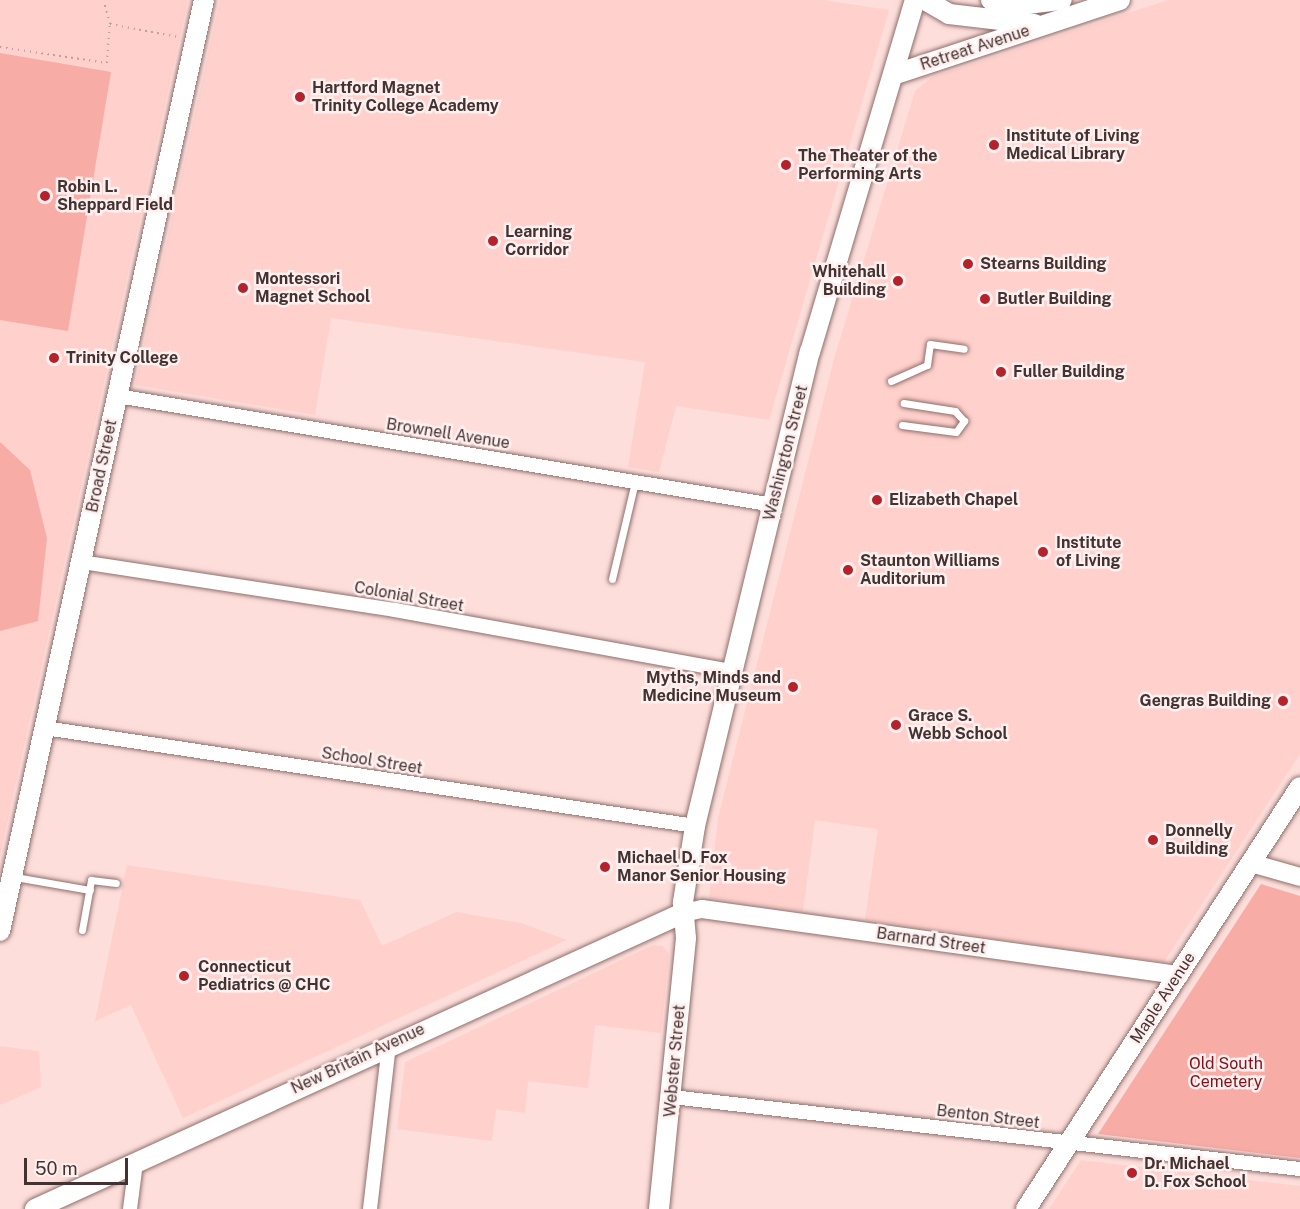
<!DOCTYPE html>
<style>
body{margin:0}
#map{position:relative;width:1300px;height:1209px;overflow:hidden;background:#fddedb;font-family:"Public Sans",sans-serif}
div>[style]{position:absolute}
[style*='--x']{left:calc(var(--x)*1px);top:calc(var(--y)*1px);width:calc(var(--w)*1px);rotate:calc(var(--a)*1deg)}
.built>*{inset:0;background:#ffd0cc}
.green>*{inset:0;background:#f7aca6}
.path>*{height:2px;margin-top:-1px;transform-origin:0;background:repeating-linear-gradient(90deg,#b9a09e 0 1.5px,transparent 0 6px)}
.roads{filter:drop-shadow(0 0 2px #8f6e6b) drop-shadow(0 0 2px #8f6e6b)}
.service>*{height:7px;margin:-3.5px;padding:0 3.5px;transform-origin:3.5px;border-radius:3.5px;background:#fff}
.minor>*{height:14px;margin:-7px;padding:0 7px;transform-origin:7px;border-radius:7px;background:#fff}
.tertiary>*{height:18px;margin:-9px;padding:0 9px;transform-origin:9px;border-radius:9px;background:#fff}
.secondary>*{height:20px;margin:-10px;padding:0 10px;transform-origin:10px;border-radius:10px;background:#fff}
.dots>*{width:16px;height:16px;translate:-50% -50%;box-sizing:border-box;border:3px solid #ffefee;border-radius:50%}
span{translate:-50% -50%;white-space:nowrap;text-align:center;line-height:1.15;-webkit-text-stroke:5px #ffefee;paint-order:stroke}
.street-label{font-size:16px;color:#423332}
.poi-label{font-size:16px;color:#423332;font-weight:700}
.left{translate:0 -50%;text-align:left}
.right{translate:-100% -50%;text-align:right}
.park-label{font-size:16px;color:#80111a}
.scale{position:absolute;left:24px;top:1158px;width:104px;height:27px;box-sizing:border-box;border:3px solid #423332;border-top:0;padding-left:8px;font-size:18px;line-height:21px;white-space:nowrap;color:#423332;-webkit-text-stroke:4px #ffefee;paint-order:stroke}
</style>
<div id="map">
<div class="built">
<i style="clip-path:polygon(0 0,188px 0,0 855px)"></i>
<i style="clip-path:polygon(220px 0,823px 0,889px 10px,769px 420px,676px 406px,659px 472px,628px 467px,645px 362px,331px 318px,315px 415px,135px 385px)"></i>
<i style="clip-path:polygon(1168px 0,1300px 0,1300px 754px,1164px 962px,865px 920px,878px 829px,815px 820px,803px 911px,709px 898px,718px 818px,834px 359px,915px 91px,932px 77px)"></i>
<i style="clip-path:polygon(127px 865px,360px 900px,382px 946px,456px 912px,521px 923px,567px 940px,183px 1118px,131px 1005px,95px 1021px)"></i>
<i style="clip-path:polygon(653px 945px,663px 946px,669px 955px,661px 1033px,595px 1025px,588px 1088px,528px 1081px,525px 1113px,496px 1109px,492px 1141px,397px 1129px,405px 1062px)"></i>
<i style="clip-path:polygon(0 1046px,39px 1051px,41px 1087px,0 1105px)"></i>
<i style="clip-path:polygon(1081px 1160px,1300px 1186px,1300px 1209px,1049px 1209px)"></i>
</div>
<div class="green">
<i style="clip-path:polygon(0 53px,111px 72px,68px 331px,0 320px)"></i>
<i style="clip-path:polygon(0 442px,30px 470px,47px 538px,38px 621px,0 631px)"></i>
<i style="clip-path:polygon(1261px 884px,1300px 896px,1300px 1158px,1098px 1134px)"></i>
</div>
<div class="path">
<i style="--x:110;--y:24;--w:69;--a:10.8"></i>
<i style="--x:0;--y:47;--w:108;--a:8.5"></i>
<i style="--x:107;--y:63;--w:39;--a:-86"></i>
<i style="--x:110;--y:24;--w:23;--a:-105"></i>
</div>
<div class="roads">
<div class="service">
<i style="--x:891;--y:381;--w:39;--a:-24"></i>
<i style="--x:927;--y:365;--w:21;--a:-82"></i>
<i style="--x:930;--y:344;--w:34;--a:8"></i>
<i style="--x:902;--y:425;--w:54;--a:7.4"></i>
<i style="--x:956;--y:432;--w:14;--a:-54"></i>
<i style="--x:964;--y:421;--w:13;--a:-132"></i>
<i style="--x:955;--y:411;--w:52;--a:-171.1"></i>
<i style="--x:612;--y:579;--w:100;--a:-76.7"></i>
<i style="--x:15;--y:877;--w:76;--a:9.8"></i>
<i style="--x:82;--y:930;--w:51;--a:-79.8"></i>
<i style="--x:91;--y:880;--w:25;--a:7"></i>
</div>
<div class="minor">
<i style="--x:117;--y:396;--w:665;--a:9.43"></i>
<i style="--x:81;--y:562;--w:318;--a:8.7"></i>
<i style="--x:395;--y:610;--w:341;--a:10.3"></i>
<i style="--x:45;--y:728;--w:657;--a:8.57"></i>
<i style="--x:672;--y:1097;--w:632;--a:6.54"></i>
<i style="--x:130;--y:1209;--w:46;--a:-82.6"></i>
<i style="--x:370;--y:1209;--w:166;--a:-83.4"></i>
</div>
<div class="tertiary">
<i style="--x:1251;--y:863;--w:51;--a:15.9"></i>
<i style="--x:683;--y:913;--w:19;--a:-12"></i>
<i style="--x:702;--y:909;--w:482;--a:7.9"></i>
</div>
<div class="secondary">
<i style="--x:925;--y:0;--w:28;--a:30"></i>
<i style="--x:949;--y:14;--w:86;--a:6.7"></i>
<i style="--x:991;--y:0;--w:36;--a:6"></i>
<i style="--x:1027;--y:4;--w:35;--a:-7"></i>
<i style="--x:893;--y:75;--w:239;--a:-18.3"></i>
<i style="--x:0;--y:931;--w:953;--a:-77.64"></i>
<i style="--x:35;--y:1209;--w:712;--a:-24.55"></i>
<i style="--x:659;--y:1209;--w:272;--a:-84.3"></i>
<i style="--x:686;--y:938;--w:36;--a:-95"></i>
<i style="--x:683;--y:902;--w:77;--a:-81"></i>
<i style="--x:695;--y:826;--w:488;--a:-76.4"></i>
<i style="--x:810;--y:352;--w:367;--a:-73.4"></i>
<i style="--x:1026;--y:1209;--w:503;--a:-57"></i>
</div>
</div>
<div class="dots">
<i style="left:300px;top:97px;background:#b4232c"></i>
<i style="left:994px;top:145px;background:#b4232c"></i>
<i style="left:786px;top:165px;background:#b4232c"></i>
<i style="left:45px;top:196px;background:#b4232c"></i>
<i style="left:493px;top:241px;background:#b4232c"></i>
<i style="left:968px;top:264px;background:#b4232c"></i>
<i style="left:898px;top:281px;background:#b4232c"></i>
<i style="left:243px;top:288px;background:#b4232c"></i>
<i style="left:985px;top:299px;background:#b4232c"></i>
<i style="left:54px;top:358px;background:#b4232c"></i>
<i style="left:1001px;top:372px;background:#b4232c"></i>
<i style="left:877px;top:500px;background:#b4232c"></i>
<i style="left:1043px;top:552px;background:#b4232c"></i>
<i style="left:848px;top:570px;background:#b4232c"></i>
<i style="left:793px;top:687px;background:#b4232c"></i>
<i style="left:1283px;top:701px;background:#b4232c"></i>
<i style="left:896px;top:725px;background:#b4232c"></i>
<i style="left:1153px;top:840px;background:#b4232c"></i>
<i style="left:605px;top:867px;background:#b4232c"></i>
<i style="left:184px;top:976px;background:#b4232c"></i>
<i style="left:1132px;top:1173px;background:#b4232c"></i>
</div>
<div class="street-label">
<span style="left:975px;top:48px;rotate:-18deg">Retreat Avenue</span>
<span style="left:448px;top:434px;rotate:9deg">Brownell Avenue</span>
<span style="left:786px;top:453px;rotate:-76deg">Washington Street</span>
<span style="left:102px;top:466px;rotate:-78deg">Broad Street</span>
<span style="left:409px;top:597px;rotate:10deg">Colonial Street</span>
<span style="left:372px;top:761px;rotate:9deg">School Street</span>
<span style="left:931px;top:941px;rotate:8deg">Barnard Street</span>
<span style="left:1163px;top:998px;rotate:-57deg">Maple Avenue</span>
<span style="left:358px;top:1059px;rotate:-25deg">New Britain Avenue</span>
<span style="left:675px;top:1061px;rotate:-85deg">Webster Street</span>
<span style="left:988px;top:1117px;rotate:7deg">Benton Street</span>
</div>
<div class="poi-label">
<span class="left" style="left:312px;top:97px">Hartford Magnet<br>Trinity College Academy</span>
<span class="left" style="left:1006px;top:145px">Institute of Living<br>Medical Library</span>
<span class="left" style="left:798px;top:165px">The Theater of the<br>Performing Arts</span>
<span class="left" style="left:57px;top:196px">Robin L.<br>Sheppard Field</span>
<span class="left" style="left:505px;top:241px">Learning<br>Corridor</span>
<span class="left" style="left:980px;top:264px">Stearns Building</span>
<span class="right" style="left:886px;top:281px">Whitehall<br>Building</span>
<span class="left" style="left:255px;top:288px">Montessori<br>Magnet School</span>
<span class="left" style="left:997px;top:299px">Butler Building</span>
<span class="left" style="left:66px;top:358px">Trinity College</span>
<span class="left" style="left:1013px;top:372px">Fuller Building</span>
<span class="left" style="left:889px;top:500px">Elizabeth Chapel</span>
<span class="left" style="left:1056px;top:552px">Institute<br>of Living</span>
<span class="left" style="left:860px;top:570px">Staunton Williams<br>Auditorium</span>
<span class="right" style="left:781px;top:687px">Myths, Minds and<br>Medicine Museum</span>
<span class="right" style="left:1271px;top:701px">Gengras Building</span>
<span class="left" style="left:908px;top:725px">Grace S.<br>Webb School</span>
<span class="left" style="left:1165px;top:840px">Donnelly<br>Building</span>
<span class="left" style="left:617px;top:867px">Michael D. Fox<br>Manor Senior Housing</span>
<span class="left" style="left:198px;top:976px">Connecticut<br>Pediatrics @ CHC</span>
<span class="left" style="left:1144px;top:1173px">Dr. Michael<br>D. Fox School</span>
</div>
<div class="park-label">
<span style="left:1226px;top:1073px">Old South<br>Cemetery</span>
</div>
<div class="scale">50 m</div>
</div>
